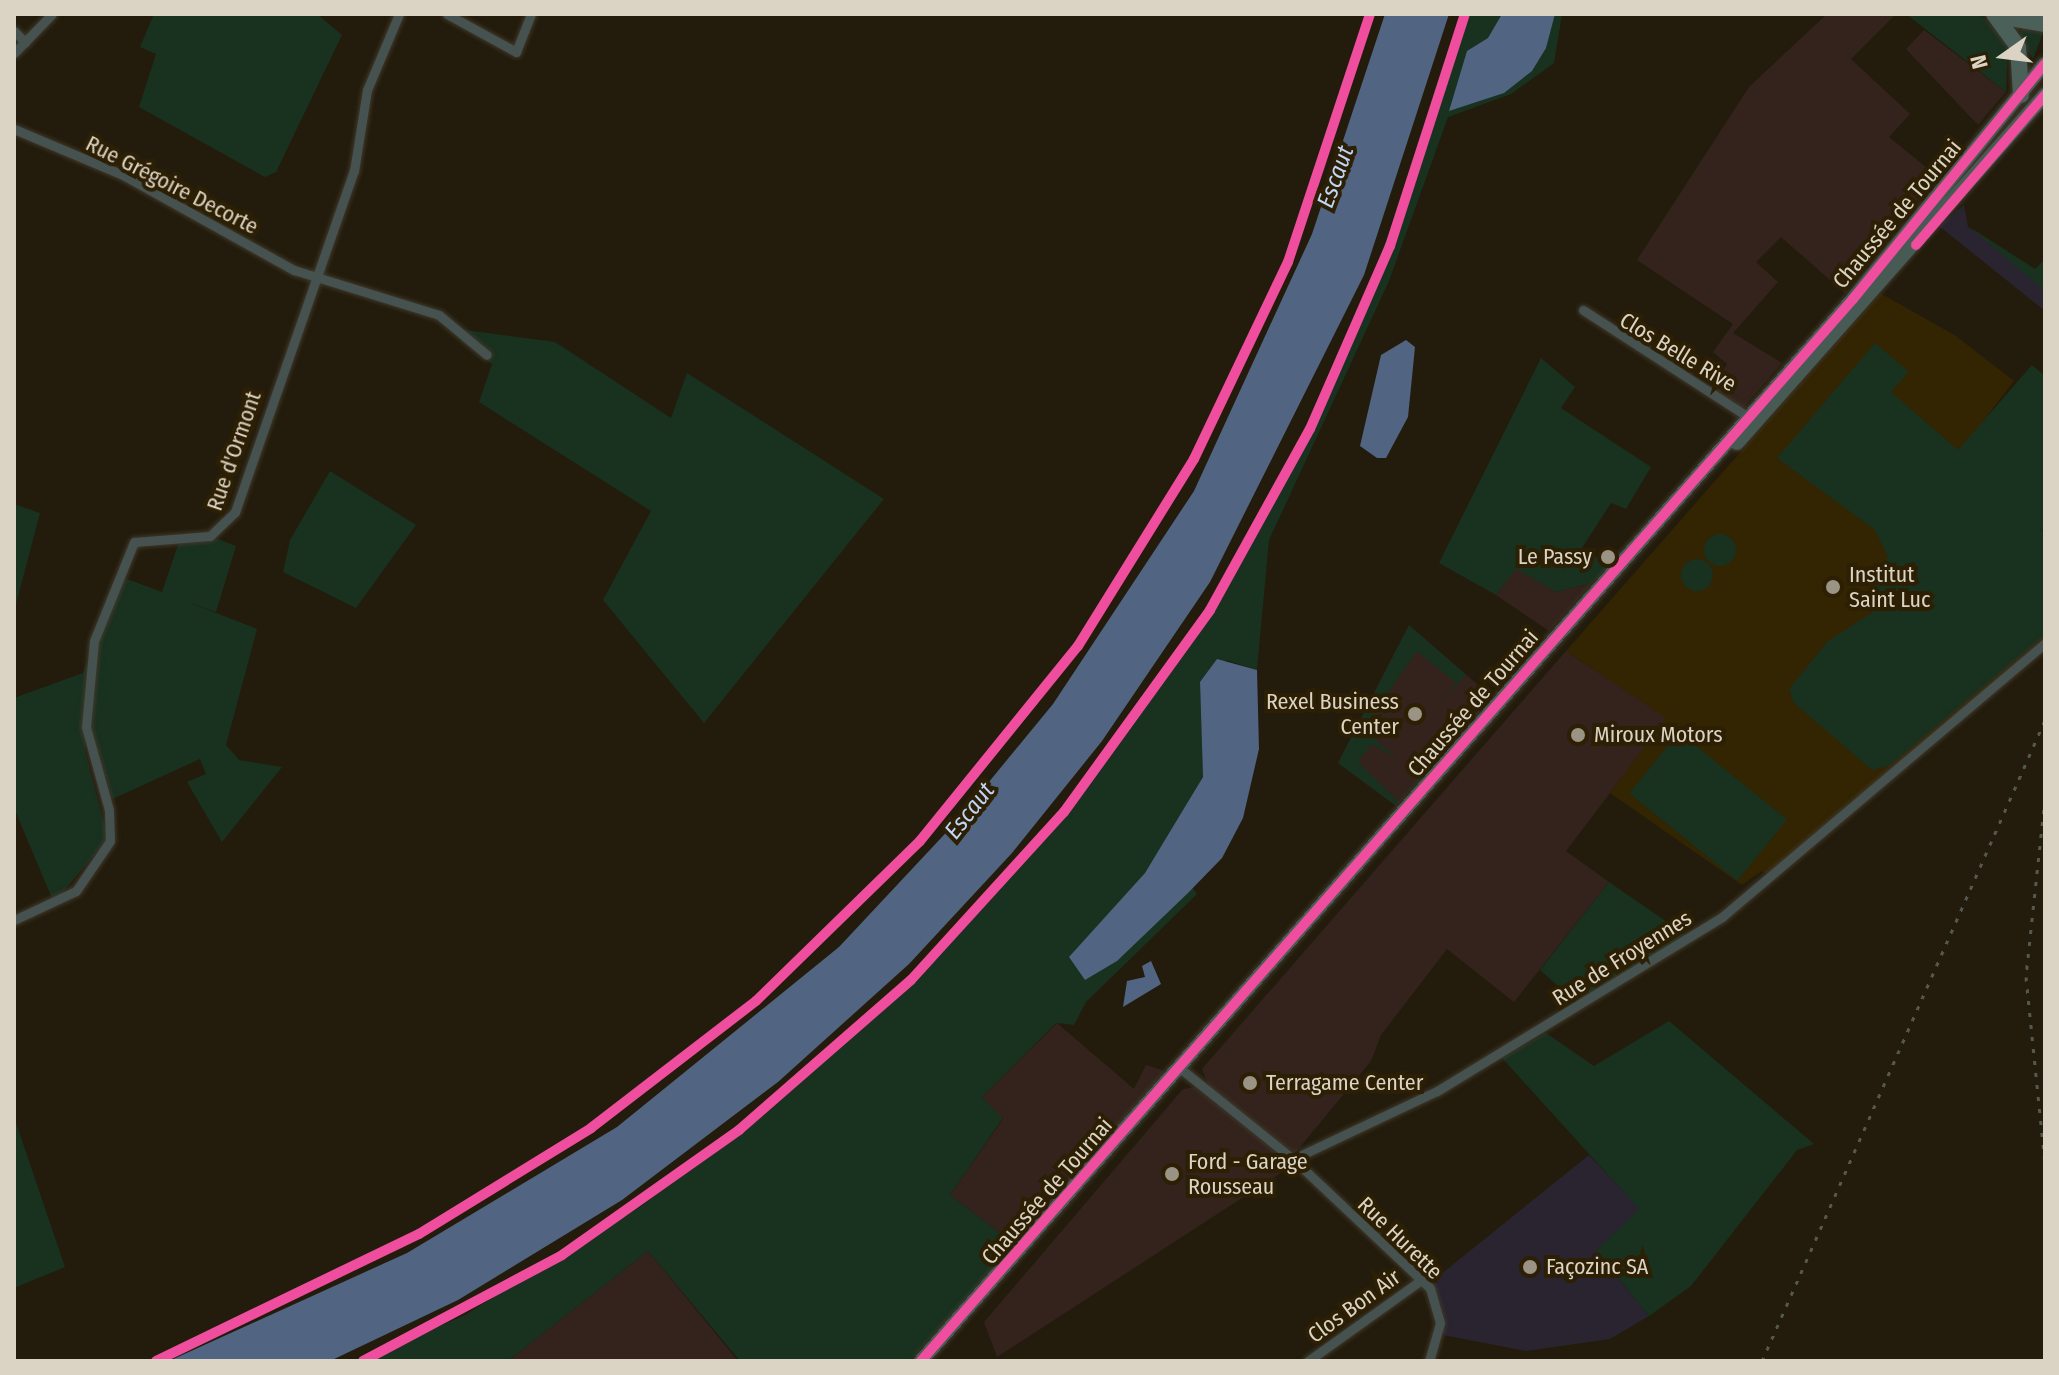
<!DOCTYPE html>
<meta charset="utf-8">
<style>
body{margin:0}
#map{position:relative;width:2059px;height:1375px;overflow:hidden;background:#231c0c;font-family:"Fira Sans Condensed",sans-serif}
div>[style]{position:absolute}
[style*='--x']{left:calc(var(--x)*1px);top:calc(var(--y)*1px);width:calc(var(--w)*1px);rotate:calc(var(--a)*1deg)}
.commercial>*{inset:0;background:#33231c}
.industrial>*{inset:0;background:#292430}
.built>*{inset:0;background:#332402}
.green>*{inset:0;background:#19311f;transform-origin:0 0}
.round{border-radius:50%}
.water>*{inset:0;background:#516482}
.roads{filter:drop-shadow(0 0 2px #3f382b) drop-shadow(0 0 2px #3f382b)}
.minor>*{height:9px;margin:-4.5px;padding:0 4.5px;transform-origin:4.5px;border-radius:4.5px;background:#45524f}
.primary>*{height:14px;margin:-7px;padding:0 7px;transform-origin:7px;border-radius:7px;background:#485a54}
.motorway>*{height:16px;margin:-8px;padding:0 8px;transform-origin:8px;border-radius:8px;background:#4c605a}
.rail>*{height:3px;margin-top:-1.5px;transform-origin:0;background:repeating-linear-gradient(90deg,#54584f 0 4px,transparent 0 12px)}
.cycleway>*{height:10px;margin:-5px;padding:0 5px;transform-origin:5px;border-radius:5px;background:#ef4d9e}
.dots>*{width:22px;height:22px;translate:-50% -50%;box-sizing:border-box;border:4px solid #2c1f03;border-radius:50%}
span{translate:-50% -50%;white-space:nowrap;text-align:center;line-height:1.15;-webkit-text-stroke:8px #2c1f03;paint-order:stroke}
.street-label{font-size:22px;color:#dbd3c3}
.poi-label{font-size:22px;color:#dbd3c3}
.right{translate:-100% -50%;text-align:right}
.left{translate:0 -50%;text-align:left}
.water-label{font-size:24px;color:#c0d6f9;font-style:italic}
.frame{position:absolute;inset:0;border:16px solid #dbd3c3;pointer-events:none}
.north{position:absolute;left:1963px;top:16px;width:80px;height:80px;-webkit-text-stroke:6px #2c1f03;paint-order:stroke;rotate:256deg;font-size:22px;font-weight:700;line-height:32px;text-align:center;color:#dbd3c3}
.north::after{content:'';display:block;margin:auto;width:28px;height:36px;background:#dbd3c3;clip-path:polygon(50% 0,100% 100%,50% 72%,0 100%)}
</style>
<div id="map">
<div class="commercial">
<i style="clip-path:polygon(1827px 14px,1896px 14px,1851px 59px,1910px 114px,1889px 137px,1938px 177px,1845px 293px,1781px 237px,1756px 262px,1778px 282px,1733px 333px,1782px 363px,1743px 408px,1710px 387px,1727px 364px,1713px 352px,1733px 324px,1637px 260px,1749px 87px)"></i>
<i style="clip-path:polygon(1924px 30px,2006px 92px,1978px 125px,1906px 49px)"></i>
<i style="clip-path:polygon(1516px 568px,1556px 592px,1592px 583px,1549px 631px,1496px 595px)"></i>
<i style="clip-path:polygon(1409px 625px,1492px 697px,1396px 806px,1338px 763px)"></i>
<i style="clip-path:polygon(1566px 651px,1667px 718px,1566px 851px,1609px 882px,1514px 1002px,1447px 949px,1381px 1035px,1371px 1061px,1296px 1152px,1281px 1146px,1209px 1086px,1202px 1069px)"></i>
<i style="clip-path:polygon(1057px 1023px,1134px 1089px,1146px 1065px,1165px 1071px,1017px 1246px,950px 1195px,1003px 1119px,982px 1097px)"></i>
<i style="clip-path:polygon(1195px 1087px,1293px 1165px,997px 1357px,984px 1322px,1183px 1089px)"></i>
<i style="clip-path:polygon(648px 1251px,738px 1361px,508px 1361px)"></i>
</div>
<div class="industrial">
<i style="clip-path:polygon(1964px 205px,1968px 227px,2035px 271px,2045px 260px,2045px 311px,1939px 226px)"></i>
<i style="clip-path:polygon(1589px 1155px,1640px 1209px,1596px 1251px,1649px 1316px,1610px 1339px,1526px 1351px,1443px 1335px,1430px 1283px)"></i>
</div>
<div class="built">
<i style="clip-path:polygon(1880px 293px,1956px 336px,2014px 381px,1971px 437px,1994px 486px,2045px 534px,2045px 641px,1768px 875px,1762px 871px,1742px 885px,1610px 793px,1666px 718px,1566px 651px)"></i>
</div>
<div class="green">
<i style="clip-path:polygon(154px 14px,317px 14px,342px 35px,276px 172px,265px 177px,139px 107px,156px 54px,140px 47px)"></i>
<i style="clip-path:polygon(1463px 14px,1562px 14px,1554px 63px,1511px 94px,1448px 117px,1389px 281px,1269px 540px,1257px 670px,1226px 660px,1200px 682px,1203px 776px,1187px 811px,1145px 873px,1069px 958px,1111px 960px,1190px 884px,1197px 894px,1086px 1002px,1074px 1025px,1056px 1023px,982px 1097px,1003px 1118px,950px 1195px,1017px 1246px,909px 1361px,740px 1361px,648px 1251px,508px 1361px,361px 1361px,465px 1315px,640px 1207px,798px 1082px,909px 979px,1062px 811px,1213px 610px,1324px 400px,1434px 118px)"></i>
<i style="clip-path:polygon(1906px 14px,1980px 14px,2008px 44px,2006px 92px)"></i>
<i style="clip-path:polygon(2023px 27px,2045px 28px,2033px 59px,2019px 36px)"></i>
<i style="clip-path:polygon(1968px 226px,2035px 269px,2045px 259px,2045px 291px)"></i>
<i style="clip-path:polygon(465px 330px,555px 342px,671px 418px,687px 373px,884px 499px,704px 723px,603px 600px,651px 511px,479px 402px,492px 364px,461px 341px)"></i>
<i style="clip-path:polygon(1875px 343px,1909px 372px,1891px 392px,1958px 450px,2032px 365px,2045px 376px,2045px 532px,2038px 527px,2045px 534px,2045px 635px,1889px 766px,1872px 770px,1794px 703px,1789px 689px,1828px 641px,1887px 603px,1872px 582px,1888px 557px,1875px 530px,1777px 458px)"></i>
<i style="clip-path:polygon(1541px 358px,1575px 387px,1561px 408px,1651px 467px,1626px 509px,1611px 503px,1582px 548px,1610px 566px,1592px 583px,1556px 592px,1516px 569px,1496px 595px,1439px 563px)"></i>
<i style="clip-path:polygon(330px 471px,416px 525px,356px 608px,283px 572px,290px 540px)"></i>
<i style="clip-path:polygon(14px 504px,40px 513px,14px 612px)"></i>
<i class="round" style="left:1704px;top:534px;width:32px;height:32px"></i>
<i style="clip-path:polygon(218px 539px,236px 546px,216px 612px,188px 602px,257px 629px,226px 745px,239px 760px,282px 767px,222px 842px,187px 782px,206px 774px,200px 759px,106px 802px,90px 754px,84px 689px,85px 751px,108px 838px,54px 903px,14px 808px,14px 698px,83px 673px,119px 576px,162px 592px,179px 542px)"></i>
<i class="round" style="left:1681px;top:559px;width:32px;height:32px"></i>
<i style="clip-path:polygon(1409px 625px,1466px 675px,1445px 697px,1456px 683px,1417px 651px,1363px 729px,1397px 758px,1372px 744px,1358px 762px,1398px 801px,1424px 772px,1420px 767px,1428px 769px,1395px 805px,1338px 763px)"></i>
<i style="left:1679px;top:732px;width:139px;height:79px;rotate:39deg"></i>
<i style="clip-path:polygon(1609px 882px,1686px 935px,1576px 1002px,1540px 970px)"></i>
<i style="clip-path:polygon(1669px 1021px,1814px 1144px,1797px 1150px,1691px 1286px,1649px 1316px,1596px 1251px,1639px 1209px,1502px 1058px,1546px 1033px,1594px 1066px)"></i>
<i style="clip-path:polygon(14px 1117px,65px 1267px,14px 1288px)"></i>
</div>
<div class="water">
<i style="clip-path:polygon(1385px 14px,1449px 14px,1364px 275px,1210px 582px,1102px 741px,1012px 853px,909px 964px,778px 1082px,622px 1200px,458px 1300px,330px 1361px,169px 1361px,407px 1253px,617px 1127px,839px 947px,956px 822px,1053px 704px,1194px 491px,1312px 234px)"></i>
<i style="clip-path:polygon(1502px 14px,1555px 14px,1546px 48px,1532px 71px,1504px 93px,1449px 111px,1467px 51px,1488px 38px)"></i>
<i style="clip-path:polygon(1406px 340px,1415px 347px,1408px 417px,1386px 458px,1377px 458px,1360px 446px,1381px 355px)"></i>
<i style="clip-path:polygon(1217px 659px,1257px 670px,1259px 749px,1243px 818px,1222px 858px,1188px 893px,1117px 961px,1085px 980px,1069px 957px,1145px 873px,1203px 777px,1200px 682px)"></i>
<i style="clip-path:polygon(1151px 961px,1161px 984px,1123px 1007px,1127px 981px,1145px 977px,1142px 966px)"></i>
</div>
<div class="roads">
<div class="minor">
<i style="--x:447;--y:14;--w:79;--a:28.8"></i>
<i style="--x:516;--y:52;--w:41;--a:-68.5"></i>
<i style="--x:14;--y:31;--w:16;--a:45"></i>
<i style="--x:14;--y:53;--w:54;--a:-45.7"></i>
<i style="--x:14;--y:129;--w:118;--a:22.9"></i>
<i style="--x:123;--y:175;--w:196;--a:29.1"></i>
<i style="--x:294;--y:270;--w:152;--a:17.2"></i>
<i style="--x:439;--y:315;--w:62;--a:39.8"></i>
<i style="--x:1583;--y:310;--w:202;--a:32.9"></i>
<i style="--x:14;--y:920;--w:68;--a:-25.1"></i>
<i style="--x:76;--y:891;--w:60;--a:-55.8"></i>
<i style="--x:110;--y:841;--w:31;--a:-92"></i>
<i style="--x:109;--y:810;--w:86;--a:-105.5"></i>
<i style="--x:86;--y:727;--w:86;--a:-84.7"></i>
<i style="--x:94;--y:641;--w:107;--a:-68"></i>
<i style="--x:134;--y:542;--w:76;--a:-4.5"></i>
<i style="--x:210;--y:536;--w:35;--a:-44"></i>
<i style="--x:235;--y:512;--w:361;--a:-70.8"></i>
<i style="--x:354;--y:171;--w:82;--a:-80.9"></i>
<i style="--x:367;--y:90;--w:82;--a:-67.2"></i>
<i style="--x:1181;--y:1069;--w:144;--a:38.8"></i>
<i style="--x:1293;--y:1159;--w:159;--a:-25.3"></i>
<i style="--x:1437;--y:1091;--w:334;--a:-31.4"></i>
<i style="--x:1722;--y:917;--w:424;--a:-40.3"></i>
<i style="--x:1293;--y:1159;--w:188;--a:43.3"></i>
<i style="--x:1430;--y:1288;--w:36;--a:74"></i>
<i style="--x:1440;--y:1323;--w:40;--a:106"></i>
<i style="--x:1308;--y:1361;--w:139;--a:-35.6"></i>
</div>
<div class="primary">
<i style="--x:1737;--y:443;--w:465;--a:-48.5"></i>
<i style="--x:921;--y:1361;--w:1413;--a:-48.73"></i>
<i style="--x:1853;--y:299;--w:303;--a:-50.8"></i>
</div>
<div class="motorway">
<i style="--x:1994;--y:14;--w:41;--a:54"></i>
<i style="--x:2018;--y:47;--w:48;--a:86.4"></i>
<i style="--x:1999;--y:16;--w:47;--a:9.9"></i>
</div>
</div>
<div class="rail">
<i style="--x:2045;--y:798;--w:180;--a:96.1"></i>
<i style="--x:2026;--y:977;--w:189;--a:84.2"></i>
<i style="--x:1762;--y:1361;--w:701;--a:-66.18"></i>
</div>
<div class="cycleway">
<i style="--x:1916;--y:245;--w:198;--a:-49.3"></i>
<i style="--x:156;--y:1361;--w:292;--a:-25.8"></i>
<i style="--x:419;--y:1234;--w:202;--a:-31.6"></i>
<i style="--x:591;--y:1128;--w:208;--a:-37.6"></i>
<i style="--x:756;--y:1001;--w:229;--a:-44.3"></i>
<i style="--x:920;--y:841;--w:251;--a:-51"></i>
<i style="--x:1078;--y:646;--w:220;--a:-58.2"></i>
<i style="--x:1194;--y:459;--w:218;--a:-64.5"></i>
<i style="--x:1288;--y:262;--w:261;--a:-71.7"></i>
<i style="--x:363;--y:1361;--w:225;--a:-28"></i>
<i style="--x:562;--y:1255;--w:217;--a:-35.2"></i>
<i style="--x:739;--y:1130;--w:228;--a:-41.1"></i>
<i style="--x:911;--y:980;--w:227;--a:-47.7"></i>
<i style="--x:1064;--y:812;--w:249;--a:-54.1"></i>
<i style="--x:1210;--y:610;--w:207;--a:-61.1"></i>
<i style="--x:1310;--y:429;--w:200;--a:-66.4"></i>
<i style="--x:1390;--y:246;--w:244;--a:-72.1"></i>
<i style="--x:921;--y:1361;--w:1413;--a:-48.73"></i>
<i style="--x:1853;--y:299;--w:303;--a:-50.8"></i>
</div>
<div class="dots">
<i style="left:1608px;top:557px;background:#9b9383"></i>
<i style="left:1833px;top:587px;background:#9b9383"></i>
<i style="left:1415px;top:714px;background:#9b9383"></i>
<i style="left:1578px;top:735px;background:#9b9383"></i>
<i style="left:1250px;top:1083px;background:#9b9383"></i>
<i style="left:1172px;top:1174px;background:#9b9383"></i>
<i style="left:1530px;top:1267px;background:#9b9383"></i>
</div>
<div class="street-label">
<span style="left:172px;top:185px;rotate:27deg">Rue Grégoire Decorte</span>
<span style="left:1897px;top:214px;rotate:-50deg">Chaussée de Tournai</span>
<span style="left:1678px;top:352px;rotate:31deg">Clos Belle Rive</span>
<span style="left:234px;top:451px;rotate:-71deg">Rue d'Ormont</span>
<span style="left:1473px;top:703px;rotate:-49deg">Chaussée de Tournai</span>
<span style="left:1622px;top:958px;rotate:-32deg">Rue de Froyennes</span>
<span style="left:1047px;top:1191px;rotate:-49deg">Chaussée de Tournai</span>
<span style="left:1400px;top:1238px;rotate:44deg">Rue Hurette</span>
<span style="left:1354px;top:1306px;rotate:-36deg">Clos Bon Air</span>
</div>
<div class="poi-label">
<span class="right" style="left:1592px;top:557px">Le Passy</span>
<span class="left" style="left:1849px;top:587px">Institut<br>Saint Luc</span>
<span class="right" style="left:1399px;top:714px">Rexel Business<br>Center</span>
<span class="left" style="left:1594px;top:735px">Miroux Motors</span>
<span class="left" style="left:1266px;top:1083px">Terragame Center</span>
<span class="left" style="left:1188px;top:1174px">Ford - Garage<br>Rousseau</span>
<span class="left" style="left:1546px;top:1267px">Façozinc SA</span>
</div>
<div class="water-label">
<span style="left:1336px;top:177px;rotate:-70deg">Escaut</span>
<span style="left:970px;top:811px;rotate:-52deg">Escaut</span>
</div>
<div class="frame"></div>
<div class="north">N</div>
</div>
